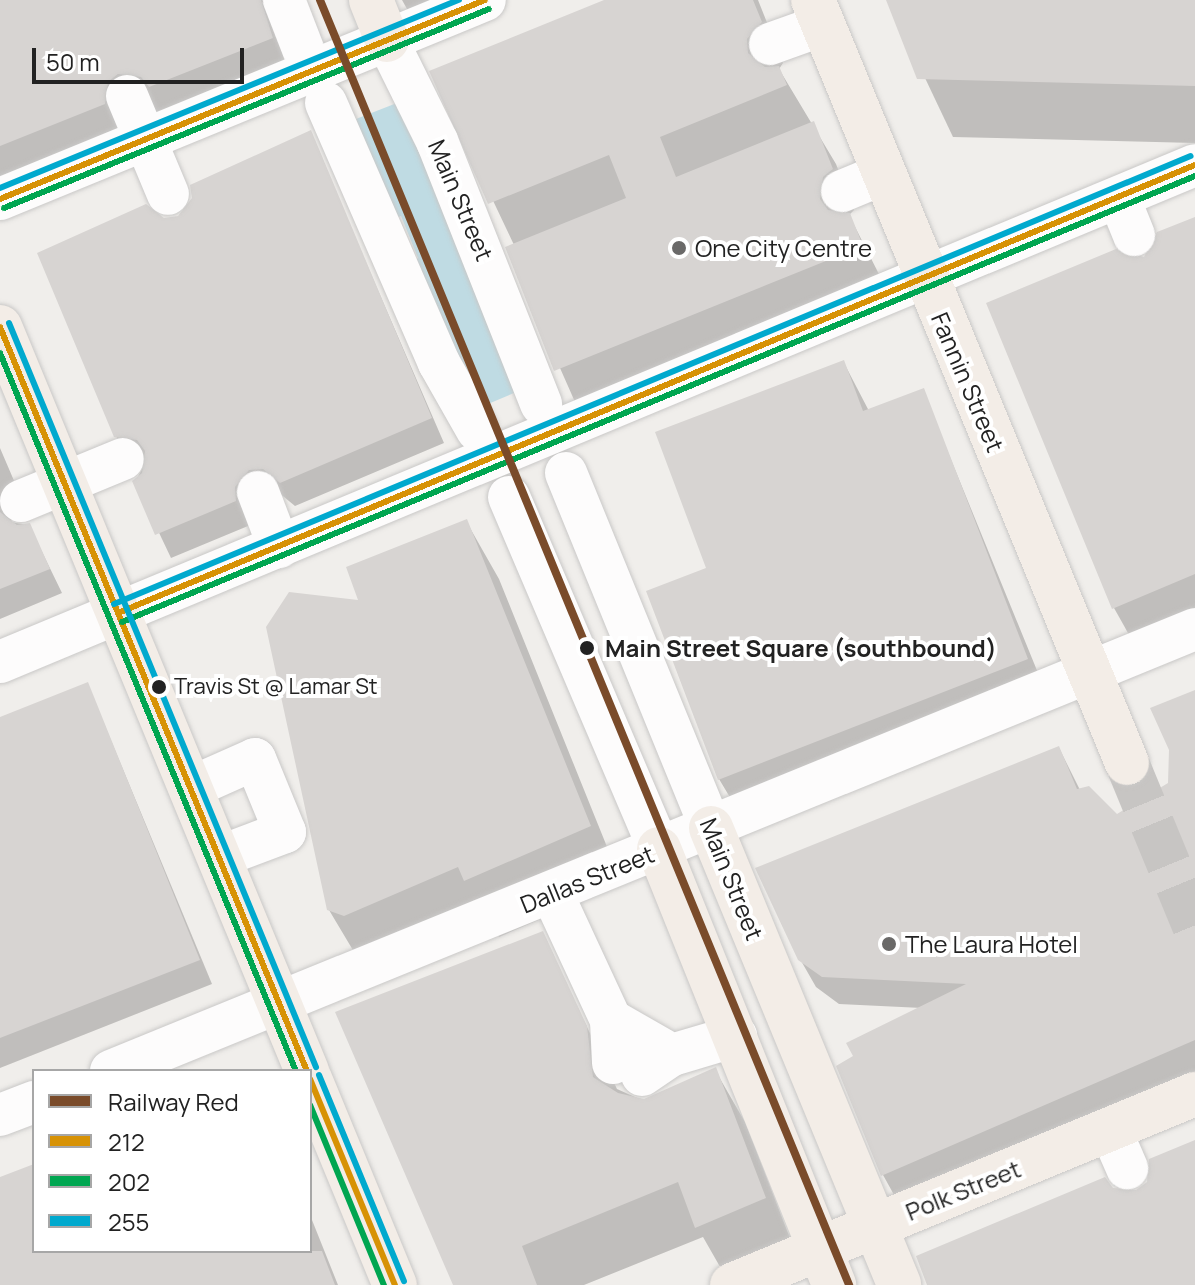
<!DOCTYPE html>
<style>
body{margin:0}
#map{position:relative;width:1195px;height:1285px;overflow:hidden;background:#f0eeeb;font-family:Manrope,sans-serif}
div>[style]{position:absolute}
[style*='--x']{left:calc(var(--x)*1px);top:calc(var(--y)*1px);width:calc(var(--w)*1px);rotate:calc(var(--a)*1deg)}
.water>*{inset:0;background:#bfdbe3}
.shadow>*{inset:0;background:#0003}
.building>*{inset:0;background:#d7d4d2}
.major-tunnel>*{height:44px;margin-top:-22px;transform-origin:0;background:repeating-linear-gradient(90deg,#c7c5c3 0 44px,transparent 0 66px)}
.roads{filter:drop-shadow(0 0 2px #c9c8c7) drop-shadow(0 0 2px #c9c8c7)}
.minor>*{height:42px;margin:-21px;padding:0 21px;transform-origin:21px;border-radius:21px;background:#fdfcfc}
.major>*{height:44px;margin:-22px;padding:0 22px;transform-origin:22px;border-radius:22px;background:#f3ede7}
.bus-1>*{height:6px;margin:-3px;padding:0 3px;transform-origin:3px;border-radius:3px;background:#d79205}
.bus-2>*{height:6px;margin:-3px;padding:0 3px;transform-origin:3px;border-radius:3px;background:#00a651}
.bus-3>*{height:6px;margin:-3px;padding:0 3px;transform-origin:3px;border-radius:3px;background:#00a9ce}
.rail-1>*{height:8px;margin:-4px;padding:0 4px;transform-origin:4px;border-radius:4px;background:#7a4b2a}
.dots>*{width:22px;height:22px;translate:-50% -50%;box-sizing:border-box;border:4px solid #fff;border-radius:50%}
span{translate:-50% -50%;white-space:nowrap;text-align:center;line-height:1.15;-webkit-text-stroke:8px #fff;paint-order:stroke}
.bus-label{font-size:22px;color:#222}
.left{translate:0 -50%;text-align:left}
.street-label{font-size:24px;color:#222}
.poi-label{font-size:24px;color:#222}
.stop-label{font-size:24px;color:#222;font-weight:700}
.legend{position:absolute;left:32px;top:1069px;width:280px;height:184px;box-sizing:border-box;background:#fff;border:2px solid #a7a7a7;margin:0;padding:10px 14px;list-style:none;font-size:24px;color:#222}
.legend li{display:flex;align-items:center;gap:16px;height:40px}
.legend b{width:40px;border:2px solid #a7a7a7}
.scale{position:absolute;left:32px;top:48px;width:212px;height:36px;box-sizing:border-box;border:4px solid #222;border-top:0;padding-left:10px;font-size:24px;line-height:28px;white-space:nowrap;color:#222;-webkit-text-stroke:6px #fff;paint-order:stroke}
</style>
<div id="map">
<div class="water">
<i style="clip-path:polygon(402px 101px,521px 390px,476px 409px,409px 263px,418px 258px,401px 216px,391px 220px,356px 119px)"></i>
</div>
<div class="shadow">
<i style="clip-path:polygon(0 0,281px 0,292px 65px,0 176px)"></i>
<i style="clip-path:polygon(402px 0,504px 0,421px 34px)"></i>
<i style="clip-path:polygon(609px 0,758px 0,783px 63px,779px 69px,836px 164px,854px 210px,849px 215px,885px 286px,579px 411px,507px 248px,514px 245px,432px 72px)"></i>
<i style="clip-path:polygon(888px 0,1195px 0,1195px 143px,953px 137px)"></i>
<i style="clip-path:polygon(310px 133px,444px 443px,295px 506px,278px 492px,248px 526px,171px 558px,135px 482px,146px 462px,130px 461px,116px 436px,164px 220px,179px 218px)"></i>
<i style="clip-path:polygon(1195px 219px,1195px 625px,1137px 649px,1114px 608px,1145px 259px)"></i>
<i style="clip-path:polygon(844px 363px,869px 411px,923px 391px,1047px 695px,740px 814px,719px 779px,709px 569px)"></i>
<i style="clip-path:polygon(0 448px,24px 504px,10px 522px,29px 525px,62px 593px,0 619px)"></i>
<i style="clip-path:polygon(466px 521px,499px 579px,622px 884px,499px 937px,491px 924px,363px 967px,329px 910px)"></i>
<i style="clip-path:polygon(88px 685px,212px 984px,0 1068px,0 719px)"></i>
<i style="clip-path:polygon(1195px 692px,1195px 1077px,898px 1202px,883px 1175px,922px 1008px,839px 1004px,816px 987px,800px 959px,1059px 748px,1080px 790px,1116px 817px,1170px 784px)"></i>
<i style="clip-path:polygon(542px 934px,617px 1089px,644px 1101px,715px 1070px,745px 1122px,795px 1251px,727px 1279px,703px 1237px,584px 1285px,455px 1285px)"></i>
<i style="clip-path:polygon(34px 1168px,34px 1251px,310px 1251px,310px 1215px,338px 1285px,0 1285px,0 1181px)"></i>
</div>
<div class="building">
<i style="clip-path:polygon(0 0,261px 0,273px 38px,149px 87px,141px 77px,118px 74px,108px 82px,105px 104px,0 146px)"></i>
<i style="clip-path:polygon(604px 0,753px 0,762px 22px,747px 39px,748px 53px,765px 67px,779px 66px,787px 85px,660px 137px,676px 177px,814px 121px,833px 169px,823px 177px,820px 199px,828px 210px,850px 213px,863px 246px,554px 371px,505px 247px,626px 198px,609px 155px,488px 204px,429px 71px)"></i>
<i style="clip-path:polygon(886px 0,1195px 0,1195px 86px,917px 79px)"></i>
<i style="clip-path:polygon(311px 130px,432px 418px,280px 483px,263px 469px,249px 470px,235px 487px,236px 501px,155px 535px,132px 481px,142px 473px,145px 451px,137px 440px,114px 437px,37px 253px,146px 204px,164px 218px,178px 216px,192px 198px,190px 185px)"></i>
<i style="clip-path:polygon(1195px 217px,1195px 574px,1112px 609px,986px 303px,1116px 249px,1144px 257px,1157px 232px)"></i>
<i style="clip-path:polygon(844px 360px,863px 411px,924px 388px,1028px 659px,718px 780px,646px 591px,706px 568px,655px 432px)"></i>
<i style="clip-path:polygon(0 512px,17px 525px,30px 523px,50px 569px,0 589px)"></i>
<i style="clip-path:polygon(467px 519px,591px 826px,464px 881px,458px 867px,344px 916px,327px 910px,266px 627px,289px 592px,358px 600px,346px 567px)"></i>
<i style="clip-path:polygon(88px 682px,200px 960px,0 1038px,0 717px)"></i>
<i style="clip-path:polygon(1195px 690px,1195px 1040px,881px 1176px,836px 1066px,853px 1056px,846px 1043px,966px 984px,822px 977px,798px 960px,755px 868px,1059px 746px,1077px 789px,1089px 786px,1117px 814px,1168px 783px,1169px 750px,1150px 708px)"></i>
<i style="clip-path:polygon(543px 931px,587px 1026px,593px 1077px,618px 1093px,644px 1099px,716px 1067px,766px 1198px,695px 1228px,678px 1182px,522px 1246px,537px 1285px,453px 1285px,335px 1012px)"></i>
<i style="clip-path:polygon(1195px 1140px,1195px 1285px,927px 1285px,916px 1256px,1105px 1177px,1113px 1188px,1136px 1190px,1147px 1182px,1149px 1159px)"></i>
<i style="clip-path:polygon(34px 1164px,34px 1251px,322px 1251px,335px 1285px,0 1285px,0 1177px)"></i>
</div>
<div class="major-tunnel">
<i style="--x:1127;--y:763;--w:178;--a:67.6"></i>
</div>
<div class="roads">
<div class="minor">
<i style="--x:284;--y:0;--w:53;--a:68.8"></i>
<i style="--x:387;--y:40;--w:113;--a:63.7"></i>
<i style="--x:437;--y:141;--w:283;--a:68.4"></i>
<i style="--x:770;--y:44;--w:56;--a:-19.7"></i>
<i style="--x:127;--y:96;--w:106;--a:67.3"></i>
<i style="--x:326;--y:103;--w:283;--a:66.5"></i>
<i style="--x:439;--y:363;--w:77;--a:60.4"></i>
<i style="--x:842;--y:191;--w:44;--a:-22.5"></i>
<i style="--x:1119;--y:198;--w:40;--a:68"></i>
<i style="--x:0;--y:199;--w:524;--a:-22.31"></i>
<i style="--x:566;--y:473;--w:383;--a:67.8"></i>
<i style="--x:258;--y:492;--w:59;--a:69.1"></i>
<i style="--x:509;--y:497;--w:383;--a:66.9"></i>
<i style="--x:21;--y:501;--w:110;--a:-22.4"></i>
<i style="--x:0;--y:662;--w:1294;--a:-22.58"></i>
<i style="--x:190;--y:788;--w:71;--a:-24"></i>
<i style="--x:255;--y:759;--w:79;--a:67.7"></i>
<i style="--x:285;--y:832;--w:71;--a:159.3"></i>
<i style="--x:552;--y:893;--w:140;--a:65.1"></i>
<i style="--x:611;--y:1020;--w:70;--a:29.8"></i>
<i style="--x:611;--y:1020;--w:43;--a:87.3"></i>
<i style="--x:111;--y:1071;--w:1171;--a:-22.18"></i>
<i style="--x:642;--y:1075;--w:36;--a:-34"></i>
<i style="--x:672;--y:1055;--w:67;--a:-16.5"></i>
<i style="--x:0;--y:1115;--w:36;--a:-21"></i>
<i style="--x:1110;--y:1129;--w:43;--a:66.4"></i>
</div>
<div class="major">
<i style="--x:371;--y:0;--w:43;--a:68.2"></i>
<i style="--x:813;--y:0;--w:825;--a:67.63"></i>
<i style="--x:0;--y:327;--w:805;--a:67.58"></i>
<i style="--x:711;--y:828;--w:494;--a:67.6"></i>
<i style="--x:659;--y:849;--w:470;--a:68.1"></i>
<i style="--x:310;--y:1079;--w:223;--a:67.6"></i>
<i style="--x:732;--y:1285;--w:501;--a:-22.42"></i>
</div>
</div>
<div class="bus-1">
<i style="--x:0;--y:199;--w:524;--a:-22.31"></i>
<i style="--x:0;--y:327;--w:805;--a:67.58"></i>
<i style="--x:118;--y:613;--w:1166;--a:-22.59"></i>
<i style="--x:310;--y:1079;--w:223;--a:67.6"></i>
</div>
<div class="bus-2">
<i style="--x:4;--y:208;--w:524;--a:-22.31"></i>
<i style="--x:0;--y:353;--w:777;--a:67.6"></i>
<i style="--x:122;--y:622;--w:1162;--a:-22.57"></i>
<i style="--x:310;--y:1105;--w:195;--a:67.7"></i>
</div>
<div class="bus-3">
<i style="--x:0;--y:188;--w:496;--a:-22.3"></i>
<i style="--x:9;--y:323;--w:805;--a:67.58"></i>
<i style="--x:114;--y:604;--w:1166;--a:-22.59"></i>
<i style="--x:319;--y:1075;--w:223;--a:67.6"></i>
</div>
<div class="rail-1">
<i style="--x:320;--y:0;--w:1390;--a:67.62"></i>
</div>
<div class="dots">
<i style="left:679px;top:248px;background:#6a6968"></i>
<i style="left:587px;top:648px;background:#222"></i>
<i style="left:159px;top:687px;background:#222"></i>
<i style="left:889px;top:944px;background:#6a6968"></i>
</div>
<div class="bus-label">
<span class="left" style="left:174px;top:687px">Travis St @ Lamar St</span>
</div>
<div class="street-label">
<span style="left:461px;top:200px;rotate:67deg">Main Street</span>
<span style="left:968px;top:382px;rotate:67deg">Fannin Street</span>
<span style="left:587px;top:879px;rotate:-22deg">Dallas Street</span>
<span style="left:732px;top:879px;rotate:68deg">Main Street</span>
<span style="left:963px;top:1190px;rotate:-22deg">Polk Street</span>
</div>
<div class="poi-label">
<span class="left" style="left:695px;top:248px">One City Centre</span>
<span class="left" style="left:905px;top:944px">The Laura Hotel</span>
</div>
<div class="stop-label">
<span class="left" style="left:605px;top:648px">Main Street Square (southbound)</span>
</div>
<ul class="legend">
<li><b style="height:10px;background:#7a4b2a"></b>Railway Red</li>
<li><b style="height:10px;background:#d79205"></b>212</li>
<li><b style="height:10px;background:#00a651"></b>202</li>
<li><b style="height:10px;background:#00a9ce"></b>255</li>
</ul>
<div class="scale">50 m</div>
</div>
